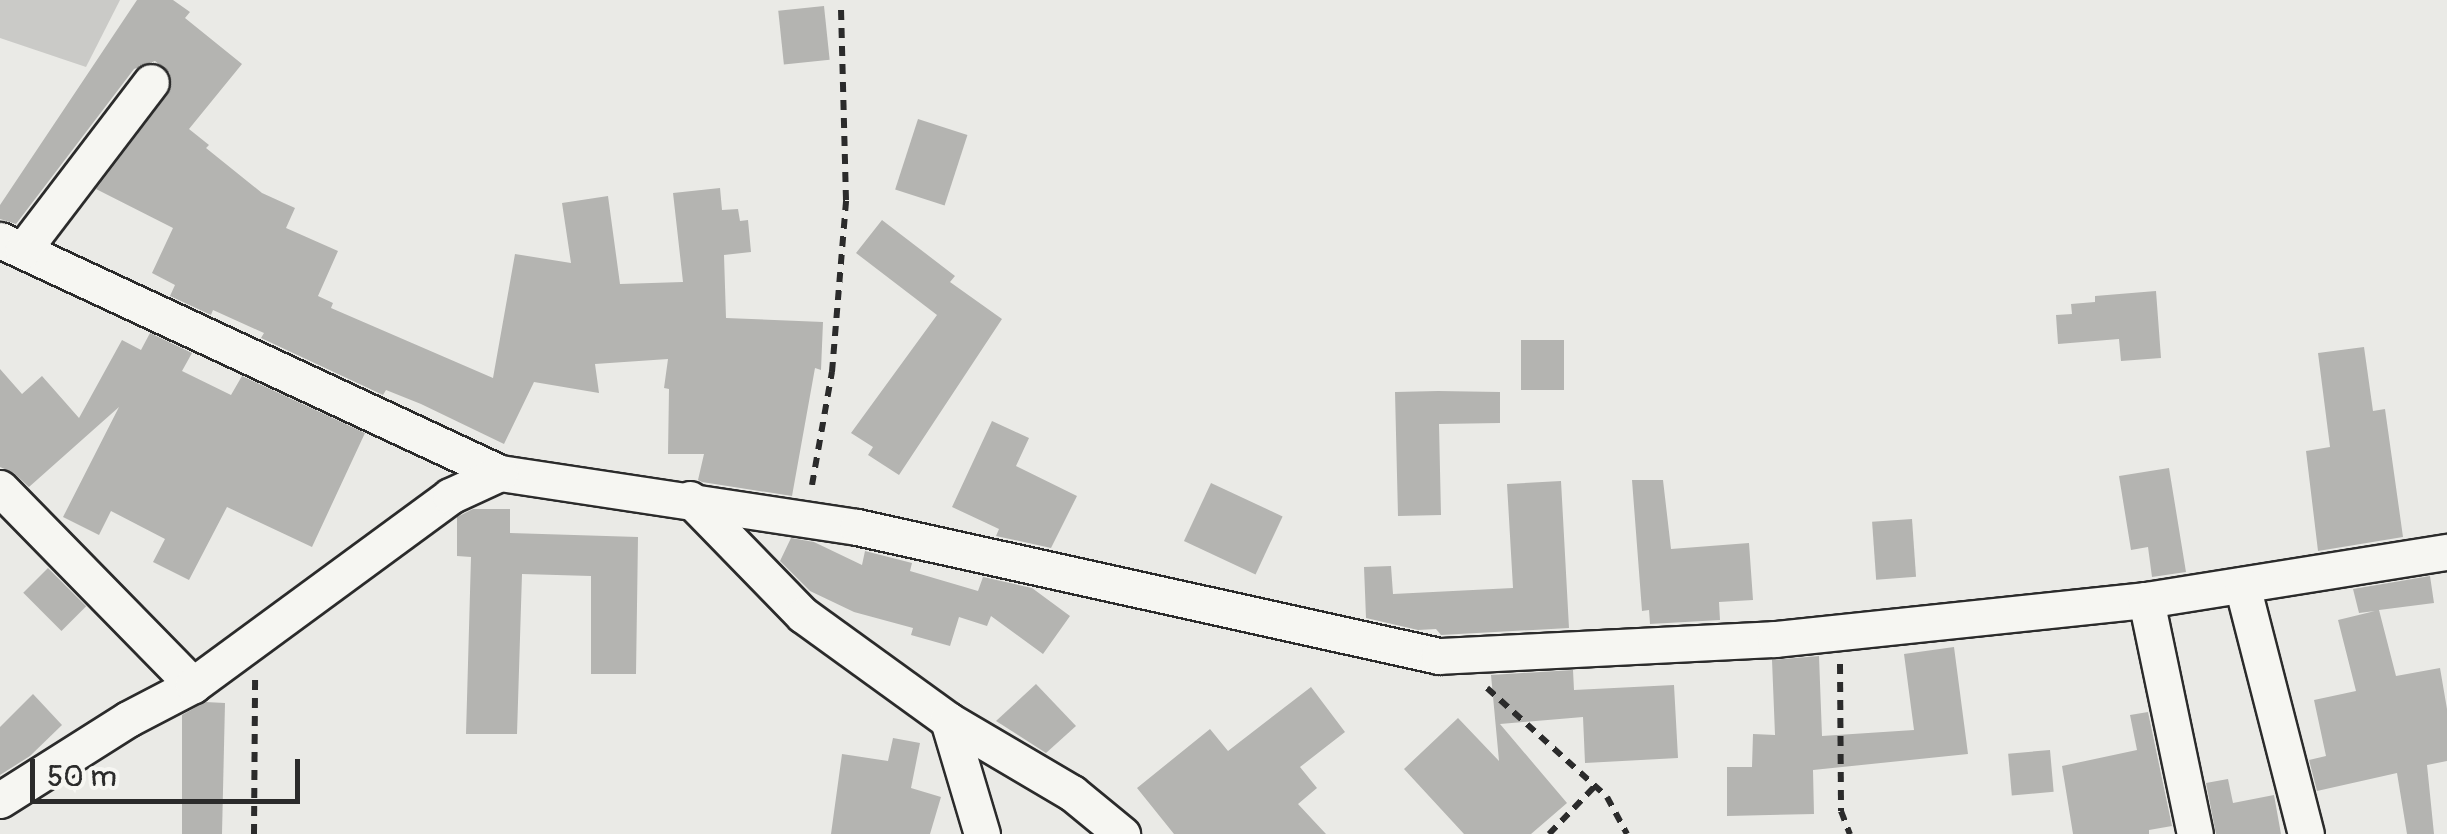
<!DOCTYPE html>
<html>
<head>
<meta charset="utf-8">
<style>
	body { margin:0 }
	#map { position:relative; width:2447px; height:834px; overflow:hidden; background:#eaeae6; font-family:Pangolin,sans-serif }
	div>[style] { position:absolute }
	.green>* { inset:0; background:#cacac7 }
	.building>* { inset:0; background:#b4b4b1; transform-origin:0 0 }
	.path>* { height:6px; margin-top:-3px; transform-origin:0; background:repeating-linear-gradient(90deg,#2b2b2b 0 10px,transparent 0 18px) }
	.roads { filter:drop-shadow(2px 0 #2b2b2b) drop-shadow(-2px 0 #2b2b2b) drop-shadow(0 2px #2b2b2b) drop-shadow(0 -2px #2b2b2b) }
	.street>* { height:35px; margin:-17.5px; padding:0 17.5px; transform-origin:17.5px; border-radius:17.5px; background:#f6f6f2 }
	span { translate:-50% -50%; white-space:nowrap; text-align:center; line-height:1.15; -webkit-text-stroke:8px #f6f6f2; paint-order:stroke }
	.scale { position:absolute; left:30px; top:759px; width:270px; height:45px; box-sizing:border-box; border:5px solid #2b2b2b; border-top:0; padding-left:12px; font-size:30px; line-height:35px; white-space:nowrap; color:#2b2b2b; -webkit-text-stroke:8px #f6f6f2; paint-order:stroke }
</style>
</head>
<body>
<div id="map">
	<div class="green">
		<i style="clip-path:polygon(0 0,120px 0,86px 67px,0 38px)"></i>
	</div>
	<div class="building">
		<i style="clip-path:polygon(137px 0,173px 0,190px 12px,185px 18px,242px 64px,189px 129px,209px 145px,206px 148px,262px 193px,295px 208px,286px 228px,338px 251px,318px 296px,333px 303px,331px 308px,493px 378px,515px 254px,571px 263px,562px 203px,608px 196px,620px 284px,683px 282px,673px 193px,720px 188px,722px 210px,738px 209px,740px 221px,748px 220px,751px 252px,724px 255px,726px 318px,823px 322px,821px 370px,815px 368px,792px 496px,702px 482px,698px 480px,704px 454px,668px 454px,669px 389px,664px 388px,668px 359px,595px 364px,599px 393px,534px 382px,504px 444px,421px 404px,386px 390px,383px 395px,261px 338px,264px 333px,213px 310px,211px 315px,170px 296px,175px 285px,152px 273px,173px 228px,96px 189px,168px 94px,170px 73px,155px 61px,134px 69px,16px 224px,0 219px,0 205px)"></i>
		<i style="left:824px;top:6px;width:54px;height:46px;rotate:84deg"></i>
		<i style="left:918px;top:119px;width:52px;height:74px;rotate:18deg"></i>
		<i style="clip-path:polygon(882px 220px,955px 276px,950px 282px,1002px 319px,899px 475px,868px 455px,873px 447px,851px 433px,937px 315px,856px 253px)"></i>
		<i style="clip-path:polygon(2156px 291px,2161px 358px,2121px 361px,2119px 339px,2058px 344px,2056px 315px,2072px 314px,2071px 304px,2095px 302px,2095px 296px)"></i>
		<i style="clip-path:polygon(150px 333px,192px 353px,182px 371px,231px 395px,242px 376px,365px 433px,312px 547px,227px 507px,189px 580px,153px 562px,165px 539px,111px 511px,99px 535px,63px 517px,119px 407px,29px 487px,14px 473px,0 467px,0 369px,22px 394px,42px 376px,79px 418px,122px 340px,141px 350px)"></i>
		<i style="left:1521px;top:340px;width:43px;height:50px"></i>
		<i style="clip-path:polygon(2364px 347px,2373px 411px,2385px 409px,2403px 537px,2318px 551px,2306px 451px,2330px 447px,2318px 353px)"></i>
		<i style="clip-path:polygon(1438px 391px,1500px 392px,1500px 423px,1439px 424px,1441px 515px,1398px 516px,1395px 392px)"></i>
		<i style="clip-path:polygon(992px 421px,1029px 438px,1016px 466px,1077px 496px,1051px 548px,996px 536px,999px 529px,952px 507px)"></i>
		<i style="clip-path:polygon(2169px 468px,2186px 572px,2152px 577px,2148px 547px,2131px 550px,2119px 476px)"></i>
		<i style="clip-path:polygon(1632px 480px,1663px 480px,1671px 549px,1749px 543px,1753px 600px,1719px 602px,1720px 620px,1650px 624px,1649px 610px,1642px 611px)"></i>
		<i style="clip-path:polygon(1561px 481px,1569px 628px,1441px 635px,1436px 629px,1418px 630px,1366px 618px,1364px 567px,1391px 566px,1393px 594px,1513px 588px,1507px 484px)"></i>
		<i style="left:1211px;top:483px;width:79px;height:64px;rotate:25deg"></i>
		<i style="clip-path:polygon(473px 509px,510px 509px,510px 533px,638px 537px,636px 674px,591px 674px,591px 576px,522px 574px,517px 734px,466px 734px,471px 557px,457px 556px,457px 517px)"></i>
		<i style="left:1912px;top:519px;width:58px;height:40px;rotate:86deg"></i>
		<i style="clip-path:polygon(791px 538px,814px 542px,862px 565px,865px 551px,912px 563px,910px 571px,978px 591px,983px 577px,1032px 588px,1070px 616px,1043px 654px,991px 616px,987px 626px,959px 617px,950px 646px,911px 635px,913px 628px,854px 612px,810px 591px,780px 561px)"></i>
		<i style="left:48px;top:568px;width:54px;height:35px;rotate:45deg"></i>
		<i style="clip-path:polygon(2430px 576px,2434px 603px,2379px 610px,2396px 676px,2440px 668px,2447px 709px,2447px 761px,2427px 765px,2434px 834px,2407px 834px,2397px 773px,2317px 791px,2309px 760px,2326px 756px,2314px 700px,2356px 691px,2338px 620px,2375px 611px,2359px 613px,2353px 589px)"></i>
		<i style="clip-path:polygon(1954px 647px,1968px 754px,1813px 770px,1814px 814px,1727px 816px,1727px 767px,1752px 767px,1753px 734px,1775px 735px,1772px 660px,1819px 656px,1822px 736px,1914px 730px,1904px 654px)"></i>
		<i style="clip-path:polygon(1573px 670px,1574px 690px,1674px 685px,1678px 758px,1585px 763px,1583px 717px,1500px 724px,1567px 803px,1531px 834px,1464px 834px,1404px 769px,1458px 718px,1499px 761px,1491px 675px)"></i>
		<i style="clip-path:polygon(1036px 684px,1076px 726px,1046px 753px,996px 721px)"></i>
		<i style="clip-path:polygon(1311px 687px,1345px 732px,1300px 767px,1317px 788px,1298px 804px,1326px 834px,1174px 834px,1137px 788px,1210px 729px,1228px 751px)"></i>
		<i style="clip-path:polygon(33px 694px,62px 725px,30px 756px,0 775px,0 727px)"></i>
		<i style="clip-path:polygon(205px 702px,225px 703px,222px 834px,182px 834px,182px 715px)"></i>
		<i style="clip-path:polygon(2148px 712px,2172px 826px,2149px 830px,2149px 834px,2073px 834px,2062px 766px,2137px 750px,2130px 715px)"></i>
		<i style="clip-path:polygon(893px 738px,920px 743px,911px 788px,941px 797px,930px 834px,831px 834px,842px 754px,888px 761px)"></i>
		<i style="left:2050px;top:750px;width:42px;height:42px;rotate:85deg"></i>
		<i style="clip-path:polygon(2228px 779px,2233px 803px,2274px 795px,2281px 834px,2216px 834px,2206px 783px)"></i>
	</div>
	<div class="path">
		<i style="left:812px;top:485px;width:115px;rotate:-80deg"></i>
		<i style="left:832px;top:372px;width:173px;rotate:-85.3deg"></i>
		<i style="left:846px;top:200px;width:196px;rotate:-91.5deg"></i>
		<i style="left:1840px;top:664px;width:147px;rotate:89.6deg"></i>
		<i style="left:1841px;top:811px;width:25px;rotate:69deg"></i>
		<i style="left:1487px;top:688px;width:162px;rotate:42.2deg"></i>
		<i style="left:1607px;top:797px;width:42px;rotate:61.6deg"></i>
		<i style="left:254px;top:834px;width:154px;rotate:-89.6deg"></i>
		<i style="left:1549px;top:834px;width:66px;rotate:-46.2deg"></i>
	</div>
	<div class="roads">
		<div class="street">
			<i style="left:0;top:240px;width:552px;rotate:24.99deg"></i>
			<i style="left:500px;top:473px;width:361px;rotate:8.6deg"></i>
			<i style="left:857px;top:527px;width:596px;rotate:12.5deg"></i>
			<i style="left:1439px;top:656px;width:336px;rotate:-2.9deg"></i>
			<i style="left:1775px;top:639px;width:373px;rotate:-6deg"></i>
			<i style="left:2146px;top:600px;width:305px;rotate:-9.1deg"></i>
			<i style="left:23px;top:250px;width:211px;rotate:-52.7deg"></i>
			<i style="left:0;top:488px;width:276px;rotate:45.6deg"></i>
			<i style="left:690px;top:499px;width:162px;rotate:45.8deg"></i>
			<i style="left:803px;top:615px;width:179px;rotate:35.9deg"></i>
			<i style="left:948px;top:720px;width:144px;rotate:30.5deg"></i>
			<i style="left:1072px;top:793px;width:65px;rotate:39.4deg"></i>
			<i style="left:2242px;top:585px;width:257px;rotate:75.6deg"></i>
			<i style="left:2146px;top:600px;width:239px;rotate:78.2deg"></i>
			<i style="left:948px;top:720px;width:119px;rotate:73.4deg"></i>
			<i style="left:0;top:800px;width:151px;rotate:-32.3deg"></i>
			<i style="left:128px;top:719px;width:73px;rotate:-27.6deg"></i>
			<i style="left:193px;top:685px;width:319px;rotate:-36.3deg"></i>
			<i style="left:450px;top:496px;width:55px;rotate:-24.7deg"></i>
		</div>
	</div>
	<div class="scale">50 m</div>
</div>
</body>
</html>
